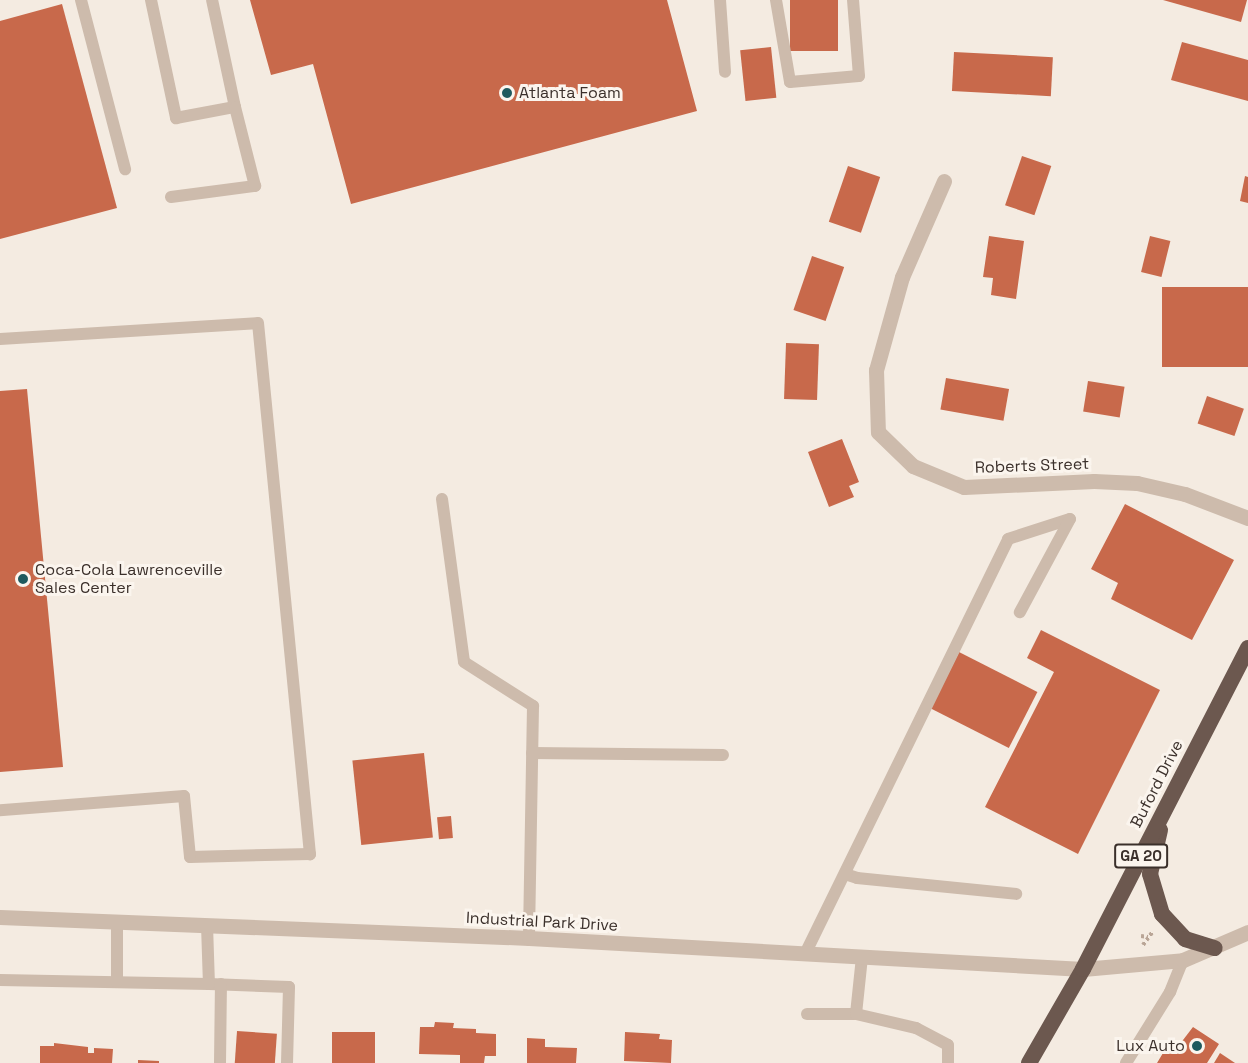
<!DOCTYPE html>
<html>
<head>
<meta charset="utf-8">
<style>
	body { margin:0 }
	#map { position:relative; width:1248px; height:1063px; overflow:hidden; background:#f4ebe1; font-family:"Space Grotesk",sans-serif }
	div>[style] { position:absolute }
	.building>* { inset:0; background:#c8694b; transform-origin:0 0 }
	.path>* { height:4px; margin-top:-2px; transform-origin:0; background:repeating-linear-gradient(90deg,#b9a596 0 3px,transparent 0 6px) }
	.service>* { height:12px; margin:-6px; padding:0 6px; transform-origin:6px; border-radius:6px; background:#cdbbac }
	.minor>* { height:15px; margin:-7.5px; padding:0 7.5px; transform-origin:7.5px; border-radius:7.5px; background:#cdbbac }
	.tertiary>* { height:15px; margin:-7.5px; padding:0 7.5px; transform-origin:7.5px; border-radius:7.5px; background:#cdbbac }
	.trunk>* { height:16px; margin:-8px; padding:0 8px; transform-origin:8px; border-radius:8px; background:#6c584f }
	.dots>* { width:16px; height:16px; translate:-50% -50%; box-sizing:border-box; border:3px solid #fbf5ee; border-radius:50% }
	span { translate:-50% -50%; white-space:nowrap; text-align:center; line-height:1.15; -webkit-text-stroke:6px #fbf5ee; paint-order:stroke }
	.shield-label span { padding:2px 4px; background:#fbf5ee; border:2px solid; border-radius:4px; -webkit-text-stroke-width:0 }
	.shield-label { font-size:15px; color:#3b302b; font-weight:700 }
	.poi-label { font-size:16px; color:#3b302b }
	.left { translate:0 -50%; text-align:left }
	.right { translate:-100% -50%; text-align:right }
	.street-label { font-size:16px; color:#3b302b }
</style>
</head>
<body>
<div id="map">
	<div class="building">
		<i style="clip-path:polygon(250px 0,667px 0,697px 111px,351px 204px,313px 64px,271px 75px)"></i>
		<i style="left:790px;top:0;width:48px;height:51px"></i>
		<i style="clip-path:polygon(1163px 0,1247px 0,1241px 22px)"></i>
		<i style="clip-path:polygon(62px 4px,117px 208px,0 239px,0 21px)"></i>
		<i style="clip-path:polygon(1182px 42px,1248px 60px,1248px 101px,1171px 80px)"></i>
		<i style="left:771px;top:47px;width:51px;height:31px;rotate:84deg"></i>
		<i style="left:954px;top:52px;width:99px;height:39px;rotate:3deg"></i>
		<i style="left:1022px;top:156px;width:31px;height:52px;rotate:19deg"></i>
		<i style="left:848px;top:166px;width:34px;height:59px;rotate:19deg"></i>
		<i style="clip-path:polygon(1245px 176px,1248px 177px,1248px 203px,1240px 201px)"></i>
		<i style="clip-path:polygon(989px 236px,1024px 241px,1016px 299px,991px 295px,993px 278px,983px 277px)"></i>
		<i style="left:1150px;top:236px;width:21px;height:37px;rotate:14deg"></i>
		<i style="left:812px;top:256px;width:34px;height:57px;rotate:19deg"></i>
		<i style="left:1248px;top:287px;width:80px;height:86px;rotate:90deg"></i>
		<i style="left:786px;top:343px;width:33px;height:56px;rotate:2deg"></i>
		<i style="left:946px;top:378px;width:64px;height:32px;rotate:10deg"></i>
		<i style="left:1088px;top:381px;width:37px;height:31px;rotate:9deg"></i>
		<i style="clip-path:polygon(27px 389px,63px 767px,0 772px,0 391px)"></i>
		<i style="left:1207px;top:396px;width:39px;height:29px;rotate:19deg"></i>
		<i style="clip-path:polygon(842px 439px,859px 482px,849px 486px,854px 497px,829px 507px,808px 452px)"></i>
		<i style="clip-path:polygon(1125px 504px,1234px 560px,1192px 640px,1111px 599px,1118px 583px,1091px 569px)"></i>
		<i style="clip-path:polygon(1041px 630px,1160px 690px,1078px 854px,985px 807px,1054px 672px,1027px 658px)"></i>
		<i style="left:959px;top:652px;width:88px;height:63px;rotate:27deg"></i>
		<i style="left:424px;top:753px;width:85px;height:72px;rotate:84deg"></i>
		<i style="left:451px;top:816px;width:22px;height:14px;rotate:85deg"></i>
		<i style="clip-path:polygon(435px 1022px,454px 1023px,453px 1028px,476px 1029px,476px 1033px,496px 1034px,496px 1056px,485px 1056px,484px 1063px,460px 1063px,460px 1055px,419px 1054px,420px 1027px,434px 1027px)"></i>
		<i style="clip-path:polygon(1193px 1027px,1219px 1044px,1207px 1063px,1157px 1063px,1166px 1048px,1173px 1053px)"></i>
		<i style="left:237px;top:1031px;width:40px;height:32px;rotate:4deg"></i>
		<i style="left:332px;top:1032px;width:43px;height:31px"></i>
		<i style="clip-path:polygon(625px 1032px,660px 1034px,659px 1039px,672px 1040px,671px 1063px,624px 1061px)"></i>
		<i style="clip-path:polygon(527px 1038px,545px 1039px,545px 1047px,577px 1048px,576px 1063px,527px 1063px)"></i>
		<i style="clip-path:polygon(54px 1043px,88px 1047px,88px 1053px,94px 1053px,94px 1048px,113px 1049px,112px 1063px,40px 1063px,40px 1046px,54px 1046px)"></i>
		<i style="clip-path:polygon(1220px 1053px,1235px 1063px,1214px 1063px)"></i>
		<i style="clip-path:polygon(138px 1060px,159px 1061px,159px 1063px,138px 1063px)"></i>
	</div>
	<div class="path">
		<i style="left:1141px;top:936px;width:7px;rotate:8deg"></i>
		<i style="left:1143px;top:945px;width:17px;rotate:-54deg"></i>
	</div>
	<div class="service">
		<i style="left:81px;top:0;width:175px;rotate:75.4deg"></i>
		<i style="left:151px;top:0;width:121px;rotate:78deg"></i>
		<i style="left:176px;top:118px;width:60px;rotate:-10.6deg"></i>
		<i style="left:235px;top:107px;width:109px;rotate:-102.1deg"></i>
		<i style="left:720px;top:0;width:72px;rotate:86deg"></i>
		<i style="left:776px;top:0;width:83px;rotate:80.3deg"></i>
		<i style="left:790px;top:82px;width:69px;rotate:-5deg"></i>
		<i style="left:859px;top:76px;width:76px;rotate:-94.5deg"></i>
		<i style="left:171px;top:197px;width:85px;rotate:-7.5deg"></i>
		<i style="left:255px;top:186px;width:81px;rotate:-104.2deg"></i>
		<i style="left:0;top:339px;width:258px;rotate:-3.5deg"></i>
		<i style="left:258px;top:323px;width:534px;rotate:84.41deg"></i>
		<i style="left:310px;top:854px;width:120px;rotate:178.6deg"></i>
		<i style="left:190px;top:857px;width:61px;rotate:-95.6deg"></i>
		<i style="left:184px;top:796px;width:185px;rotate:175.6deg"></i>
		<i style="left:442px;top:499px;width:164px;rotate:82.3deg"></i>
		<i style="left:464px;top:662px;width:82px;rotate:32.5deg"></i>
		<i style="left:533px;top:706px;width:232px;rotate:91deg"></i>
		<i style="left:532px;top:753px;width:191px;rotate:0.6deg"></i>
		<i style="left:845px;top:874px;width:13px;rotate:18deg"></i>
		<i style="left:857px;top:878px;width:160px;rotate:5.7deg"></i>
		<i style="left:207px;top:925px;width:59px;rotate:88.1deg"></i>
		<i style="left:209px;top:984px;width:80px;rotate:2.1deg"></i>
		<i style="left:289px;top:987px;width:76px;rotate:91.5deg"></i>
		<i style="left:805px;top:954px;width:462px;rotate:-63.9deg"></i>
		<i style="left:1008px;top:539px;width:65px;rotate:-17.9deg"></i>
		<i style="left:1070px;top:519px;width:106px;rotate:118.3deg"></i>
		<i style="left:0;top:980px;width:209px;rotate:1.1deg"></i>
		<i style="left:117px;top:982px;width:60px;rotate:-90deg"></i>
		<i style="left:807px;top:1014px;width:49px"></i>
		<i style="left:856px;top:1014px;width:62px;rotate:13.1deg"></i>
		<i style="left:916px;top:1028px;width:36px;rotate:28deg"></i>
		<i style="left:948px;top:1045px;width:18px;rotate:90deg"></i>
		<i style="left:856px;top:1014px;width:57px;rotate:-84deg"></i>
		<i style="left:220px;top:1063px;width:79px;rotate:-89.3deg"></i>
		<i style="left:1126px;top:1063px;width:84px;rotate:-58.2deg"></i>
		<i style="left:1170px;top:992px;width:35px;rotate:-68deg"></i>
	</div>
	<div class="minor">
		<i style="left:944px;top:181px;width:105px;rotate:113.6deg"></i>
		<i style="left:902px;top:277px;width:97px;rotate:105.6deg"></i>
		<i style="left:876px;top:370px;width:62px;rotate:88.2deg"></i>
		<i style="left:878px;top:432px;width:49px;rotate:44.2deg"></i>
		<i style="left:913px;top:466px;width:55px;rotate:22.4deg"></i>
		<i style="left:964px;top:487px;width:130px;rotate:-2.6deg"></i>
		<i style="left:1094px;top:481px;width:43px;rotate:2.7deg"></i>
		<i style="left:1137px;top:483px;width:49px;rotate:12.9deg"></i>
		<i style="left:1185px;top:494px;width:67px;rotate:20.9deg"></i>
		<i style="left:0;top:917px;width:529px;rotate:2.27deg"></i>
		<i style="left:529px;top:938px;width:555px;rotate:3.2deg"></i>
	</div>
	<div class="tertiary">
		<i style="left:1083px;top:969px;width:100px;rotate:-5.1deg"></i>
		<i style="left:1183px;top:960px;width:71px;rotate:-23.3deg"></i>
	</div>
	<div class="trunk">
		<i style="left:1160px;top:830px;width:45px;rotate:102.8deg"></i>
		<i style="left:1150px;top:874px;width:42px;rotate:73.3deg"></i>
		<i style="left:1162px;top:914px;width:34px;rotate:47deg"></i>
		<i style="left:1185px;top:939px;width:31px;rotate:17deg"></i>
		<i style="left:1029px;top:1063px;width:108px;rotate:-60.1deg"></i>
		<i style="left:1083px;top:969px;width:361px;rotate:-62.8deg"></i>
	</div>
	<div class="dots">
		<i style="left:507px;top:93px;background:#1f5a5e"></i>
		<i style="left:23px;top:579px;background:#1f5a5e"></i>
		<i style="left:1197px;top:1046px;background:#1f5a5e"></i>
	</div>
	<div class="shield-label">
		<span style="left:1141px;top:856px">GA 20</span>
	</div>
	<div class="poi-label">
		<span class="left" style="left:519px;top:93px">Atlanta Foam</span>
		<span class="left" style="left:35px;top:579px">Coca-Cola Lawrenceville<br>Sales Center</span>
		<span class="right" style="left:1185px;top:1046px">Lux Auto</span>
	</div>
	<div class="street-label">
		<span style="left:1032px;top:466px;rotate:-2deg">Roberts Street</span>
		<span style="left:1157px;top:784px;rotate:-63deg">Buford Drive</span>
		<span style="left:542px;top:922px;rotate:3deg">Industrial Park Drive</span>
	</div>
</div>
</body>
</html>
